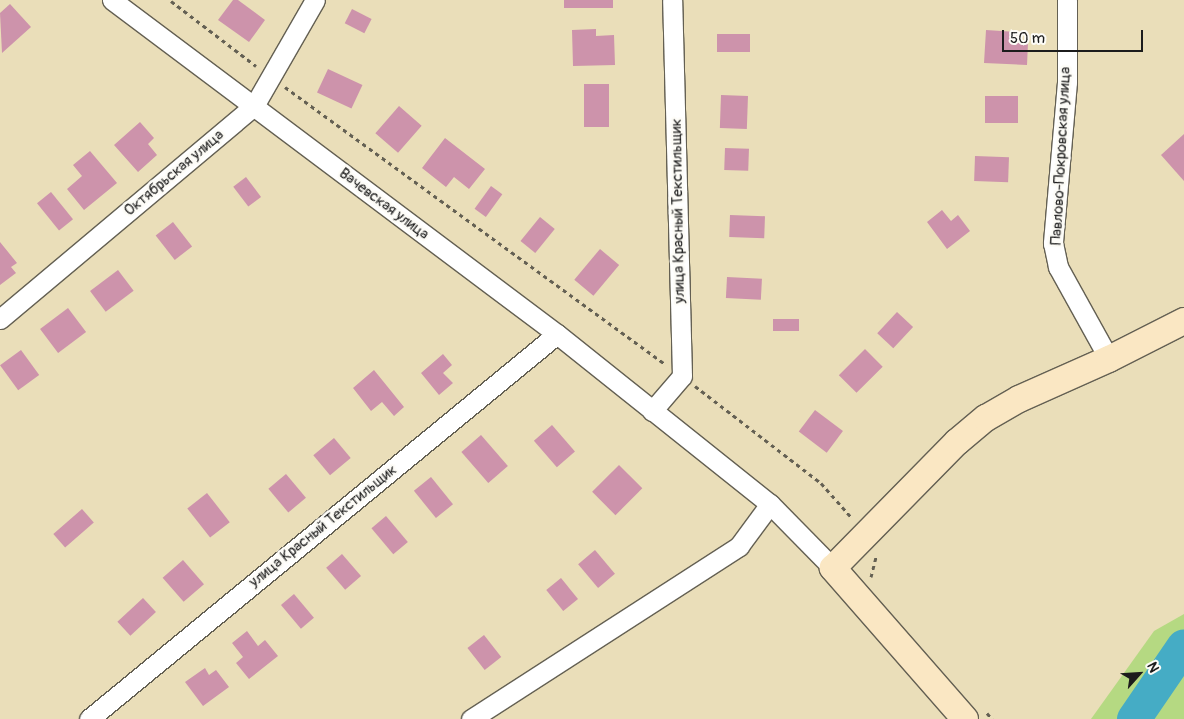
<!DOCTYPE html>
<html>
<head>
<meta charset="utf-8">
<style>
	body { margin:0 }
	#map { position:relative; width:1184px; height:719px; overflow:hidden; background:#eadeb9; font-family:Pangolin,sans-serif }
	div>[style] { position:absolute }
	.green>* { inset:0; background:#b5d982 }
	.river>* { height:34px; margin:-17px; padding:0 17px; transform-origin:17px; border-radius:17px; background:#45acc5 }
	.building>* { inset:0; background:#cd93ab; transform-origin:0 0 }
	.path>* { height:3px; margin-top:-1.5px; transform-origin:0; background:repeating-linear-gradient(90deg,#646053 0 4px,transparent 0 8px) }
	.roads { filter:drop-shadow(1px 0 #646053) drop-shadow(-1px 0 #646053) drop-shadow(0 1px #646053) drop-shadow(0 -1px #646053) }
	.street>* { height:19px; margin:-9.5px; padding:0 9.5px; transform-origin:9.5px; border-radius:9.5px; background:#fff }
	.secondary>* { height:26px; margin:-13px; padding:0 13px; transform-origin:13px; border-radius:13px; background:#fae7c3 }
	span { translate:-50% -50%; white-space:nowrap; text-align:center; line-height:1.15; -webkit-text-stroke:5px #fdfcf7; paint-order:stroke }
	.street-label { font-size:15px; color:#1c1c1c }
	.north { position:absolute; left:1114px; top:649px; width:50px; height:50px; -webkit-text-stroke:4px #fdfcf7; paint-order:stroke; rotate:64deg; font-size:14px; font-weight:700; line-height:20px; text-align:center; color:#1c1c1c }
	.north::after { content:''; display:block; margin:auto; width:18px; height:22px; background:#1c1c1c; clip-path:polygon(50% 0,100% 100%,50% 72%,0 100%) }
	.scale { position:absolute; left:1002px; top:30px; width:141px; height:22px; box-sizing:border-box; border:2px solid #1c1c1c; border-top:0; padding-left:6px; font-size:15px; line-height:18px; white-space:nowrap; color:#1c1c1c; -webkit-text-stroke:4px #fdfcf7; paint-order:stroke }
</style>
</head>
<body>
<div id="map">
	<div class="green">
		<i style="clip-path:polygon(1184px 614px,1184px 719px,1091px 719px,1154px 631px)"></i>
	</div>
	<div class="river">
		<i style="left:1134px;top:719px;width:88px;rotate:-55.6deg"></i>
	</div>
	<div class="building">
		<i style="clip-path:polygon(233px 0,238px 0,265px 20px,249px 42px,218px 20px)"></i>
		<i style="left:564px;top:0;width:49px;height:8px"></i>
		<i style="clip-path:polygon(10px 4px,31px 27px,2px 53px,0 13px)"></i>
		<i style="left:352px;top:9px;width:22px;height:16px;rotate:27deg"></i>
		<i style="clip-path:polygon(596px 29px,596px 36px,614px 35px,615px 65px,573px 66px,572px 30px)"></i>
		<i style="clip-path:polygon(986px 30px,1017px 32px,1016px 43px,1028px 43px,1027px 65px,984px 63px)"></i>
		<i style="left:717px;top:34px;width:33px;height:18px"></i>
		<i style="left:328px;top:69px;width:38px;height:26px;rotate:25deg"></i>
		<i style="left:584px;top:84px;width:25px;height:43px"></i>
		<i style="left:721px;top:95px;width:27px;height:33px;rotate:2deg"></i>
		<i style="left:985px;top:96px;width:33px;height:27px"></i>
		<i style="left:399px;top:106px;width:30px;height:36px;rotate:41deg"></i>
		<i style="clip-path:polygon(140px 122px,154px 138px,148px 144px,157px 155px,138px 172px,114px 145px)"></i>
		<i style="clip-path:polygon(1184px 134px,1184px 181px,1161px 155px)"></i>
		<i style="clip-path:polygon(445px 138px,485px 169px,469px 189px,454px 177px,446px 187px,422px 168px)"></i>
		<i style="left:725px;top:148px;width:24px;height:22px;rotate:2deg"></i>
		<i style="clip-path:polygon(90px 151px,117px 183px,84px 210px,67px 189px,82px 176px,73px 165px)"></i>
		<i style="left:975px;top:156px;width:34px;height:25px;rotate:2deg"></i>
		<i style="left:246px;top:177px;width:25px;height:16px;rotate:53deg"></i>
		<i style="left:491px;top:186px;width:14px;height:28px;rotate:36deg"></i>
		<i style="left:51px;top:192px;width:35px;height:18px;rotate:51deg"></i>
		<i style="clip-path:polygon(942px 210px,951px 221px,958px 215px,970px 231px,947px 249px,927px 222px)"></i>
		<i style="left:730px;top:215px;width:35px;height:22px;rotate:2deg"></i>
		<i style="left:540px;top:217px;width:19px;height:31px;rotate:39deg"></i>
		<i style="left:173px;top:222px;width:31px;height:22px;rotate:52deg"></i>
		<i style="clip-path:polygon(0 242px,17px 263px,11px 267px,16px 273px,0 285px)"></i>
		<i style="left:600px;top:249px;width:25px;height:40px;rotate:40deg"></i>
		<i style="left:118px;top:270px;width:26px;height:35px;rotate:53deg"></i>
		<i style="left:727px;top:277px;width:35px;height:21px;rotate:3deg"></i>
		<i style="left:68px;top:308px;width:30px;height:35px;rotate:53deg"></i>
		<i style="left:897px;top:312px;width:22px;height:29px;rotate:43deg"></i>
		<i style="left:799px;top:319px;width:12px;height:26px;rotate:90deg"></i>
		<i style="left:865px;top:349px;width:25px;height:37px;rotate:45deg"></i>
		<i style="left:21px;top:350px;width:31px;height:26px;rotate:54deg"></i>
		<i style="clip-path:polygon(443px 354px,452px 365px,443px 373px,453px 383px,439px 395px,421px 373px)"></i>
		<i style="clip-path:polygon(374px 370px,404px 407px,394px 416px,382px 402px,371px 411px,353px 388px)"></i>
		<i style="left:815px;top:410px;width:35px;height:27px;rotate:37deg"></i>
		<i style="left:552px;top:425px;width:35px;height:24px;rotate:49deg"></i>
		<i style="left:481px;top:435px;width:41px;height:26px;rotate:49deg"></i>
		<i style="left:334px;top:438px;width:26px;height:27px;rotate:50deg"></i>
		<i style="left:619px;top:465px;width:33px;height:38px;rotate:45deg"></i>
		<i style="left:286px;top:474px;width:31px;height:23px;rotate:50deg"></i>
		<i style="left:431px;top:477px;width:35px;height:22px;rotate:51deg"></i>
		<i style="left:207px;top:493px;width:37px;height:25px;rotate:52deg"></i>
		<i style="left:82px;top:509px;width:18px;height:38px;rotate:49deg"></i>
		<i style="left:386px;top:516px;width:34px;height:19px;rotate:50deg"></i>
		<i style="left:595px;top:550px;width:31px;height:22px;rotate:50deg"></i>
		<i style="left:342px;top:554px;width:29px;height:21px;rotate:49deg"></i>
		<i style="left:183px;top:560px;width:32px;height:27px;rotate:49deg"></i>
		<i style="left:561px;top:578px;width:27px;height:19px;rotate:51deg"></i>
		<i style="left:294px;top:594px;width:31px;height:17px;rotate:50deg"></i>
		<i style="left:143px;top:598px;width:19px;height:35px;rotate:47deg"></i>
		<i style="clip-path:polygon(247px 631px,258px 646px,265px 640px,278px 656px,249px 679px,236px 663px,243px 657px,232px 643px)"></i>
		<i style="left:484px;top:635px;width:28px;height:21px;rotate:52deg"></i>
		<i style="clip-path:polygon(205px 668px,209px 675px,216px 670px,229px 687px,203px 706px,185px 682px)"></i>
	</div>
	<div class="path">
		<i style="left:171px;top:1px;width:107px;rotate:37.4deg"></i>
		<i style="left:285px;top:87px;width:469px;rotate:36.1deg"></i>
		<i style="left:695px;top:386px;width:159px;rotate:37.6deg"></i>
		<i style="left:821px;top:483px;width:47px;rotate:48.5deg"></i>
		<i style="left:871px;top:577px;width:21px;rotate:-76deg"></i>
		<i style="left:987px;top:713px;width:8px;rotate:50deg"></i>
	</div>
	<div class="roads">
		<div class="street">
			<i style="left:112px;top:0;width:556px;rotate:36.89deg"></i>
			<i style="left:557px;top:334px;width:273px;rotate:38.6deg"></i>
			<i style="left:770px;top:504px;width:90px;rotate:45.5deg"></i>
			<i style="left:1067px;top:0;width:82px;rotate:90deg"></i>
			<i style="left:1067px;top:82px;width:162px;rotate:95deg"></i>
			<i style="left:1053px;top:243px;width:25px;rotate:78deg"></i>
			<i style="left:1058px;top:267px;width:105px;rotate:61deg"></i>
			<i style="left:0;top:319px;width:331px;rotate:-40deg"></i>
			<i style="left:254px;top:106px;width:122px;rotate:-60.1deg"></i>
			<i style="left:652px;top:411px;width:46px;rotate:-49.4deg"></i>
			<i style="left:682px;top:376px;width:376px;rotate:-91.5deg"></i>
			<i style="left:89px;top:719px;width:606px;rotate:-39.44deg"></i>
			<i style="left:471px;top:719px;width:319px;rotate:-32.8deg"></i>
			<i style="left:739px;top:546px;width:52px;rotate:-53.6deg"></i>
		</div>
		<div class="secondary">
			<i style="left:965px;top:719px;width:201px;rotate:-131.2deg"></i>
			<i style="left:833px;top:568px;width:177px;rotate:-45.5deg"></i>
			<i style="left:957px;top:442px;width:38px;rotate:-40deg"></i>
			<i style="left:986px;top:418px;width:38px;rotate:-30deg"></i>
			<i style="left:1019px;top:399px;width:98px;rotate:-24deg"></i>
			<i style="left:1109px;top:359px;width:84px;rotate:-26.9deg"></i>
		</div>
	</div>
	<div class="street-label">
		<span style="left:1061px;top:156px;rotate:-87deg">Павлово-Покровская улица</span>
		<span style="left:174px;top:173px;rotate:-40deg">Октябрьская улица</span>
		<span style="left:384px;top:204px;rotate:37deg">Вачевская улица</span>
		<span style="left:678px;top:211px;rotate:-91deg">улица Красный Текстильщик</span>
		<span style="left:323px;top:526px;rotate:-39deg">улица Красный Текстильщик</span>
	</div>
	<div class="north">N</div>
	<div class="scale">50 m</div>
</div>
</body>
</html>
